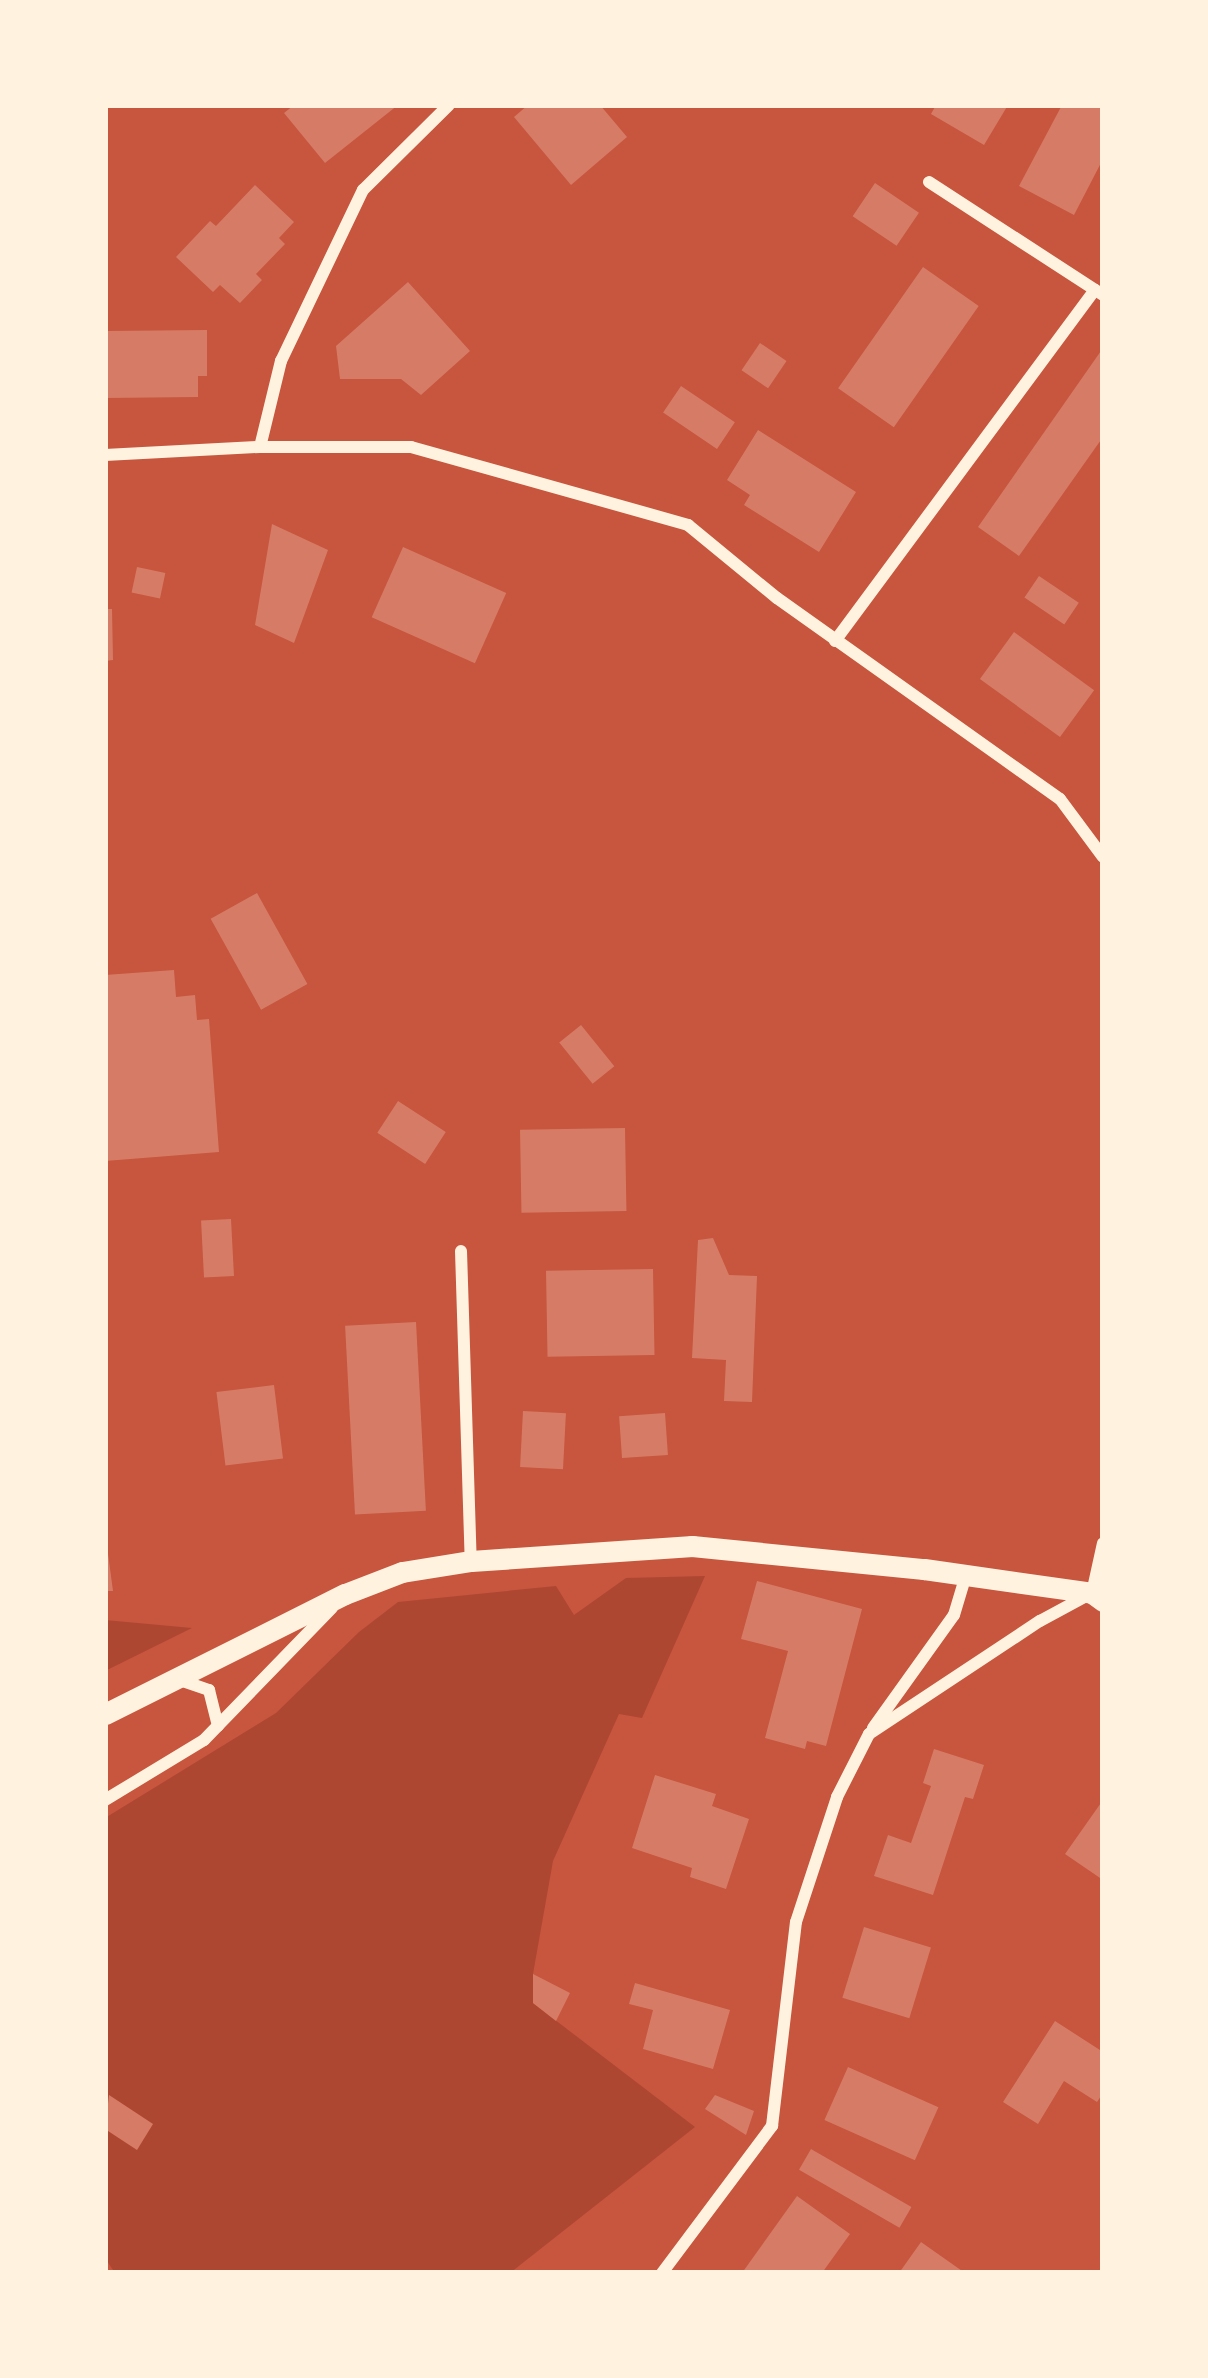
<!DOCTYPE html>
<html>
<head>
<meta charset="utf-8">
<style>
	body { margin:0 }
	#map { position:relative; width:1208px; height:2378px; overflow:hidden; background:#c8553d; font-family:Inter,sans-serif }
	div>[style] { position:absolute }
	.green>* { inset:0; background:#ae4732 }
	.building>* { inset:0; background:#d67c66; transform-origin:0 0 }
	.minor>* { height:12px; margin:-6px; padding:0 6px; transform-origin:6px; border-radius:6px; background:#fff3e0 }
	.tertiary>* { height:21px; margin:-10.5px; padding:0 10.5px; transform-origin:10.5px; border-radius:10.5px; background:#fff3e0 }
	span { translate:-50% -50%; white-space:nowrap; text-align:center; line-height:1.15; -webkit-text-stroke:9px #fff3e0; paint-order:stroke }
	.frame { position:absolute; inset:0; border:108px solid #fff3e0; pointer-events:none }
</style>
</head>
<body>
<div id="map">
	<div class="green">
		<i style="clip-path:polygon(705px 1576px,642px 1718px,619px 1714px,553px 1861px,533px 1974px,533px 2003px,695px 2127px,510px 2273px,115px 2273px,105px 2258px,105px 1818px,276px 1713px,359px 1632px,398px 1602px,556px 1586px,574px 1615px,626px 1578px)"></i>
		<i style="clip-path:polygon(105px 1620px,192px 1628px,105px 1671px)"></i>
	</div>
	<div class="building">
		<i style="clip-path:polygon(294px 105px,398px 105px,325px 163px,284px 113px)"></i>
		<i style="clip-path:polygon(528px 105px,600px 105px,627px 137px,571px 185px,514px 117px)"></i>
		<i style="clip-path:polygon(936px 105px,1008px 105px,984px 145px,931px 114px)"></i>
		<i style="clip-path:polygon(1062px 105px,1103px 105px,1103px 159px,1074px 215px,1019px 186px)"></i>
		<i style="left:875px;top:183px;width:53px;height:40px;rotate:34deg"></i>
		<i style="clip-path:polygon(255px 185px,294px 222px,279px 238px,285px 244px,256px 274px,262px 280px,240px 303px,220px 285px,213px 292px,176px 257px,210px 221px,216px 226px)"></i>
		<i style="left:923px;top:267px;width:68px;height:148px;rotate:35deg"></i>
		<i style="clip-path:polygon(408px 282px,470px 351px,421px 395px,401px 379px,340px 379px,336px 346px)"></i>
		<i style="clip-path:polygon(207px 330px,207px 376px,198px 376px,198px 397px,105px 398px,105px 331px)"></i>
		<i style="left:760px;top:343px;width:32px;height:33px;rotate:34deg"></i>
		<i style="clip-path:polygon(1103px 348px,1103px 437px,1019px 556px,978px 527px)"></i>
		<i style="left:681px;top:386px;width:65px;height:32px;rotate:34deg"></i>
		<i style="clip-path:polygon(758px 430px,856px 492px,819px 552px,744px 505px,750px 495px,727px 480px)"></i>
		<i style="clip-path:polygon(272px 524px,328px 550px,294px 643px,255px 625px)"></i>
		<i style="left:403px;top:547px;width:113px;height:77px;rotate:24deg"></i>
		<i style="left:137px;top:567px;width:29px;height:26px;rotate:12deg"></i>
		<i style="left:1039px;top:576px;width:48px;height:26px;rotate:34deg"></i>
		<i style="clip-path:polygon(105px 609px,112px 609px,113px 660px,105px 661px)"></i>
		<i style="left:1014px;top:632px;width:99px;height:58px;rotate:36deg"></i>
		<i style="left:257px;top:893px;width:104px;height:53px;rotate:61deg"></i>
		<i style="clip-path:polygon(174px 970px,176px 997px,195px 995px,197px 1020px,209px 1019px,219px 1152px,105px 1161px,105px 975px)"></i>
		<i style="left:581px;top:1025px;width:53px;height:28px;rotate:51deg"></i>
		<i style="left:398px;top:1101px;width:57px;height:38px;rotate:33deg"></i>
		<i style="left:625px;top:1128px;width:83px;height:105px;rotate:89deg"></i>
		<i style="left:231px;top:1219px;width:57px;height:30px;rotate:87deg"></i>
		<i style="clip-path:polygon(713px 1238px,729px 1275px,757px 1276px,752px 1402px,724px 1401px,726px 1360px,692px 1358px,698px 1240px)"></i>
		<i style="left:653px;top:1269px;width:86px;height:107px;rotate:89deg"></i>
		<i style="left:416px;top:1322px;width:189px;height:71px;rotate:87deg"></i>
		<i style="left:274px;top:1385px;width:74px;height:58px;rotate:83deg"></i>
		<i style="left:523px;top:1411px;width:43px;height:56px;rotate:3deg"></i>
		<i style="left:665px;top:1413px;width:42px;height:46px;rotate:86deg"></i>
		<i style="clip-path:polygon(105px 1531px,113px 1591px,105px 1591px)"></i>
		<i style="clip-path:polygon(757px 1581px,862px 1609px,826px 1746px,807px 1741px,805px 1749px,765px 1738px,788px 1651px,741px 1639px)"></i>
		<i style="clip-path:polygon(934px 1749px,984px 1765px,973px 1799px,965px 1797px,933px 1895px,874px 1876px,888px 1835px,911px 1843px,931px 1786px,923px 1783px)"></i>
		<i style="clip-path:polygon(655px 1775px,716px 1794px,712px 1806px,749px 1819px,726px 1889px,690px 1877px,692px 1868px,632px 1848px)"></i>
		<i style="clip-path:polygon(1103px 1800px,1103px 1880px,1065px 1854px)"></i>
		<i style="left:864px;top:1927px;width:70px;height:74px;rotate:17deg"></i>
		<i style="clip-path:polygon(533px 1974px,570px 1993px,556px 2021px,533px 2003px)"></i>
		<i style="clip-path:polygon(635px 1983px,730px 2010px,713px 2069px,643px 2049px,653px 2010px,629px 2004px)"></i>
		<i style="clip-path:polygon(1055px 2021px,1103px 2052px,1103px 2093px,1097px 2102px,1064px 2081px,1038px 2124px,1003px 2102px)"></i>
		<i style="left:848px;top:2067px;width:99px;height:58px;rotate:24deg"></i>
		<i style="clip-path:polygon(109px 2095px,153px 2124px,137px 2150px,105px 2129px)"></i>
		<i style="clip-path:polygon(715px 2095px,754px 2111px,746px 2135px,705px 2109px)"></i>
		<i style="left:811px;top:2149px;width:116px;height:24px;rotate:30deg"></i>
		<i style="clip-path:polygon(797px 2196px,850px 2234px,822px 2273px,742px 2273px)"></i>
		<i style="clip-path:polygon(921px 2242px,965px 2273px,899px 2273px)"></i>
	</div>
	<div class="minor">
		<i style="left:929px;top:182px;width:207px;rotate:33deg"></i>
		<i style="left:260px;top:447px;width:89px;rotate:-76.3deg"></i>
		<i style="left:281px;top:361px;width:190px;rotate:-64.4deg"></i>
		<i style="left:363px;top:190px;width:121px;rotate:-44.7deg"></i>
		<i style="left:105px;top:455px;width:155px;rotate:-3deg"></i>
		<i style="left:260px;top:447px;width:151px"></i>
		<i style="left:411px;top:447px;width:288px;rotate:15.7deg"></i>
		<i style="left:688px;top:525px;width:115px;rotate:39.4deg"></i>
		<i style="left:777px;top:598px;width:347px;rotate:35.4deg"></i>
		<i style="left:1060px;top:799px;width:72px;rotate:53.4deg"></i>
		<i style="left:835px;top:641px;width:437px;rotate:-53.5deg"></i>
		<i style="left:461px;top:1251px;width:310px;rotate:88.2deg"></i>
		<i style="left:1092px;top:1593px;width:51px;rotate:-77.6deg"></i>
		<i style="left:177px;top:1679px;width:34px;rotate:19deg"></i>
		<i style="left:209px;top:1690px;width:37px;rotate:76deg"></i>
		<i style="left:873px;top:1728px;width:139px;rotate:-54.4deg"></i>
		<i style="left:954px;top:1615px;width:42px;rotate:-73.3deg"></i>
		<i style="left:105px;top:1800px;width:116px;rotate:-31.2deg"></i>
		<i style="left:204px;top:1740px;width:184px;rotate:-45.9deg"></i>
		<i style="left:662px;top:2273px;width:184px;rotate:-53.2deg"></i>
		<i style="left:772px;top:2126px;width:205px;rotate:-83.3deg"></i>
		<i style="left:796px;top:1922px;width:132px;rotate:-71.8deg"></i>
		<i style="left:837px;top:1797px;width:71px;rotate:-63.1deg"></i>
		<i style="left:869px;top:1734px;width:205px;rotate:-33.5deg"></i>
		<i style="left:1040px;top:1621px;width:72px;rotate:-28.4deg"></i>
	</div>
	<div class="tertiary">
		<i style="left:105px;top:1714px;width:268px;rotate:-26.6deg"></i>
		<i style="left:345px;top:1594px;width:61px;rotate:-21.1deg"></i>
		<i style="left:402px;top:1572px;width:70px;rotate:-9.1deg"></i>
		<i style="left:471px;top:1561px;width:222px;rotate:-3.9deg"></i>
		<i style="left:692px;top:1546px;width:233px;rotate:5.7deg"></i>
		<i style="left:924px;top:1569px;width:170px;rotate:8.1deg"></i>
		<i style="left:1092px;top:1593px;width:14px;rotate:36deg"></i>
	</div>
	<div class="frame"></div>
</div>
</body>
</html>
